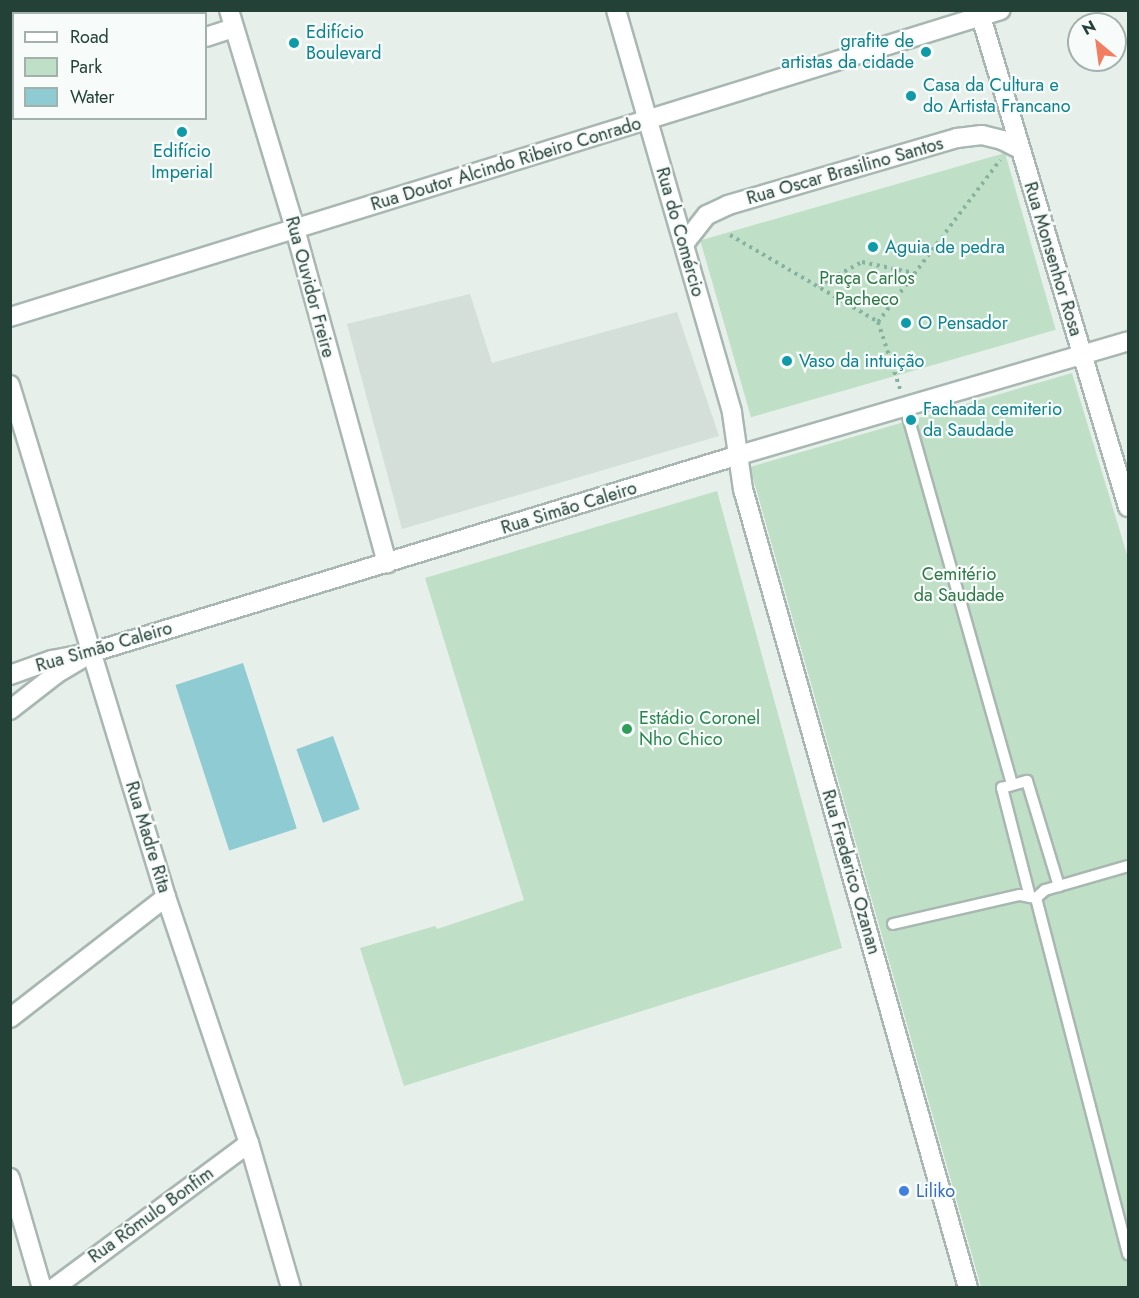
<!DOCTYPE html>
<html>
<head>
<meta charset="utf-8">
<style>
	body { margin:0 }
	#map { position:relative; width:1139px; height:1298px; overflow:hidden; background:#e6efea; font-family:Jost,sans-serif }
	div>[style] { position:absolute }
	.built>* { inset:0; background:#d4dfd9 }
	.green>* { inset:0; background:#bfdfc6; transform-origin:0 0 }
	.water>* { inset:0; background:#8fcbd3; transform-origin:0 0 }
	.path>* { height:4px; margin-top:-2px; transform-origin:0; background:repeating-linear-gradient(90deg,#86b2a2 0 3px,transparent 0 7.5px) }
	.roads { filter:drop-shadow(2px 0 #a8b7b1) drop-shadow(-2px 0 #a8b7b1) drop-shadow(0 2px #a8b7b1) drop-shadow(0 -2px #a8b7b1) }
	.lane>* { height:10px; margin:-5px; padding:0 5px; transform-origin:5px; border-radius:5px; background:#fff }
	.street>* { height:18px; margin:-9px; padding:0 9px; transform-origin:9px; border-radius:9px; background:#fff }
	.secondary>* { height:18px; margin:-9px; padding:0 9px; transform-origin:9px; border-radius:9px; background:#fff }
	.dots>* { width:16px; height:16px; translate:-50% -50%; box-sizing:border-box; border:3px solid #f7fbf9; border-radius:50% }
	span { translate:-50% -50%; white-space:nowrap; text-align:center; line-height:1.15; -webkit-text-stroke:4.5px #f7fbf9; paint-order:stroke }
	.culture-label { font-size:18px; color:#0d838f }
	.left { translate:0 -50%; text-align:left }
	.right { translate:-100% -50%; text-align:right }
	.street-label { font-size:18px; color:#244138 }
	.park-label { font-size:18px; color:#2e7847 }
	.leisure-label { font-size:18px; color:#27864d }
	.shop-label { font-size:18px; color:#366cbe }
	.frame { position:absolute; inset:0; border:12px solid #244138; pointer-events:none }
	.legend { position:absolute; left:12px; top:12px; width:195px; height:108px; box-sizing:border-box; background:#f7fbf9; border:2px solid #a3b1ac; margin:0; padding:8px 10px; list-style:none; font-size:18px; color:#244138 }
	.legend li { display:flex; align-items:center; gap:12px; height:30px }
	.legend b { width:30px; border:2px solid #a3b1ac }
	.north { position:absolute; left:1067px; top:12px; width:60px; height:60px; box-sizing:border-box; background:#f7fbf9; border:2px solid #a3b1ac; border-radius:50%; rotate:331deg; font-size:16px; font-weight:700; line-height:24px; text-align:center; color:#244138 }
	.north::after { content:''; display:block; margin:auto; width:21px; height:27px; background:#f27e61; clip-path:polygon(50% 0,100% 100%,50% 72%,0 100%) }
</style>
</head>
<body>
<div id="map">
	<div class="built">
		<i style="clip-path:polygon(470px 294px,492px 363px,677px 312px,719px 436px,402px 529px,347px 324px)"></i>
	</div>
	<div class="green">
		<i style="left:1005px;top:153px;width:184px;height:317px;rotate:74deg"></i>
		<i style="clip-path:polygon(1072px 373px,1128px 558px,1128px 1287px,981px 1287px,750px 467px)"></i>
		<i style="clip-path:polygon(717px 491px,842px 948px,404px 1086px,360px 948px,435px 926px,437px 929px,524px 900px,425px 578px)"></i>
	</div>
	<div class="water">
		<i style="left:243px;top:663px;width:174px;height:71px;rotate:72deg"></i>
		<i style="left:333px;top:736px;width:78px;height:39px;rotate:70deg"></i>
	</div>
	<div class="path">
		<i style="left:730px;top:235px;width:172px;rotate:30.4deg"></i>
		<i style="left:878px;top:322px;width:71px;rotate:71.8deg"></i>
		<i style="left:818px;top:286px;width:50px;rotate:-28.6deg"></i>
		<i style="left:862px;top:262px;width:53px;rotate:11.9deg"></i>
		<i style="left:878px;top:322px;width:203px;rotate:-53deg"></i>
	</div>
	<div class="roads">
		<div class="lane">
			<i style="left:905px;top:406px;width:393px;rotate:74.2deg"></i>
			<i style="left:1030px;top:897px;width:113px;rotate:-104.4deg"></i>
			<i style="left:1002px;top:788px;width:26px;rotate:-16deg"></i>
			<i style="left:1027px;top:781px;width:110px;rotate:73.1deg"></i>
			<i style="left:1036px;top:898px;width:368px;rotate:75.5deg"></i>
			<i style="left:893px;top:924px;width:130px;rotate:-12.9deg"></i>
			<i style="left:1020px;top:895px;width:16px;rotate:11deg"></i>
			<i style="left:1036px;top:898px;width:12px;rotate:-42deg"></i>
			<i style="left:1045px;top:890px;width:86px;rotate:-16.1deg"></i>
		</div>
		<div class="street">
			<i style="left:229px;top:10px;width:229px;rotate:73.2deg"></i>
			<i style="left:295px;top:229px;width:347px;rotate:74.6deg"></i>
			<i style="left:616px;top:10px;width:419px;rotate:73.9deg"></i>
			<i style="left:732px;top:413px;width:77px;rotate:81.8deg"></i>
			<i style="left:743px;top:489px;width:830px;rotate:74.27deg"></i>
			<i style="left:206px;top:37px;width:29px;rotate:-18deg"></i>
			<i style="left:10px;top:95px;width:4px;rotate:-14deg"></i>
			<i style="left:684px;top:244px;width:37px;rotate:-52deg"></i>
			<i style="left:707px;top:215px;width:23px;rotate:-25deg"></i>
			<i style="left:728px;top:205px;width:239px;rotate:-16.3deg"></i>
			<i style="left:957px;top:138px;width:25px;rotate:-7deg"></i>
			<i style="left:982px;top:135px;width:21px;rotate:14deg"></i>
			<i style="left:1002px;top:140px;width:20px;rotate:27deg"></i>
			<i style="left:10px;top:317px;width:1037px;rotate:-17.21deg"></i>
			<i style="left:10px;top:385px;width:535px;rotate:73.05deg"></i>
			<i style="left:166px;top:897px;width:260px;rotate:71.4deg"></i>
			<i style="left:249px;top:1143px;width:151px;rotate:73.8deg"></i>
			<i style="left:10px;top:675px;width:45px;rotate:-19.7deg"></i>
			<i style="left:52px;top:660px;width:42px;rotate:-11deg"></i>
			<i style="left:93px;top:652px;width:675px;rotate:-16.96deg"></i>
			<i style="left:739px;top:455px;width:405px;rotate:-16.3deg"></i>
			<i style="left:10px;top:710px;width:58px;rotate:-38deg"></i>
			<i style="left:56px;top:674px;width:29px;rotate:-31deg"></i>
			<i style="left:10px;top:1018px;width:197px;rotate:-37.8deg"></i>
			<i style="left:10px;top:1178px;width:115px;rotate:73.8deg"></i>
			<i style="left:54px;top:1288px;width:243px;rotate:-36.6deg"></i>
		</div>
		<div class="secondary">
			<i style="left:979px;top:10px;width:519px;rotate:73.31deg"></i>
		</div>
	</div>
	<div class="dots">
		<i style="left:294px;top:43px;background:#0f9aa8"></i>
		<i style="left:926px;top:52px;background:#0f9aa8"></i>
		<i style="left:911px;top:96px;background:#0f9aa8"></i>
		<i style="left:182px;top:132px;background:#0f9aa8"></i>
		<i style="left:873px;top:247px;background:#0f9aa8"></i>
		<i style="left:906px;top:323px;background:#0f9aa8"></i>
		<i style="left:787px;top:361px;background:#0f9aa8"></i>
		<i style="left:911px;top:420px;background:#0f9aa8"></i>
		<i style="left:627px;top:729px;background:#2e9e5b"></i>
		<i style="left:904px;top:1191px;background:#3f7fe0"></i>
	</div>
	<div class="culture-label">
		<span class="left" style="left:306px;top:43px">Edifício<br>Boulevard</span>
		<span class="right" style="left:914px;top:52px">grafite de<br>artistas da cidade</span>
		<span class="left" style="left:923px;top:96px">Casa da Cultura e<br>do Artista Francano</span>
		<span style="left:182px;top:162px">Edifício<br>Imperial</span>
		<span class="left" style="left:885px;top:247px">Aguia de pedra</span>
		<span class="left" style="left:918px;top:323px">O Pensador</span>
		<span class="left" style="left:799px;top:361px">Vaso da intuição</span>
		<span class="left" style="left:923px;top:420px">Fachada cemiterio<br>da Saudade</span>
	</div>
	<div class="street-label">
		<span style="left:506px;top:164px;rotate:-17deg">Rua Doutor Alcindo Ribeiro Conrado</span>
		<span style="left:845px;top:171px;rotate:-16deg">Rua Oscar Brasilino Santos</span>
		<span style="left:680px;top:232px;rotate:74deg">Rua do Comércio</span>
		<span style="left:1053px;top:259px;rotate:73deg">Rua Monsenhor Rosa</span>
		<span style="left:310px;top:287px;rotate:75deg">Rua Ouvidor Freire</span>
		<span style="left:569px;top:508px;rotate:-17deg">Rua Simão Caleiro</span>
		<span style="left:104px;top:647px;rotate:-16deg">Rua Simão Caleiro</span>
		<span style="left:148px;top:837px;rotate:73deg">Rua Madre Rita</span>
		<span style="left:851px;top:872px;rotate:74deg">Rua Frederico Ozanan</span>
		<span style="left:151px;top:1215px;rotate:-36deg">Rua Rômulo Bonfim</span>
	</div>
	<div class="park-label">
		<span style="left:867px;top:289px">Praça Carlos<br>Pacheco</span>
		<span style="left:959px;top:585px">Cemitério<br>da Saudade</span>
	</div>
	<div class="leisure-label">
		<span class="left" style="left:639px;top:729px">Estádio Coronel<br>Nho Chico</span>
	</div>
	<div class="shop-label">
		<span class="left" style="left:916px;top:1191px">Liliko</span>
	</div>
	<div class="frame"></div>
	<ul class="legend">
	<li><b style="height:8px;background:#fff"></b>Road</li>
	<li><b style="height:16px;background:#bfdfc6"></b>Park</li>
	<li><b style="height:16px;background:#8fcbd3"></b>Water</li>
	</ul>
	<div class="north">N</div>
</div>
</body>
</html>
